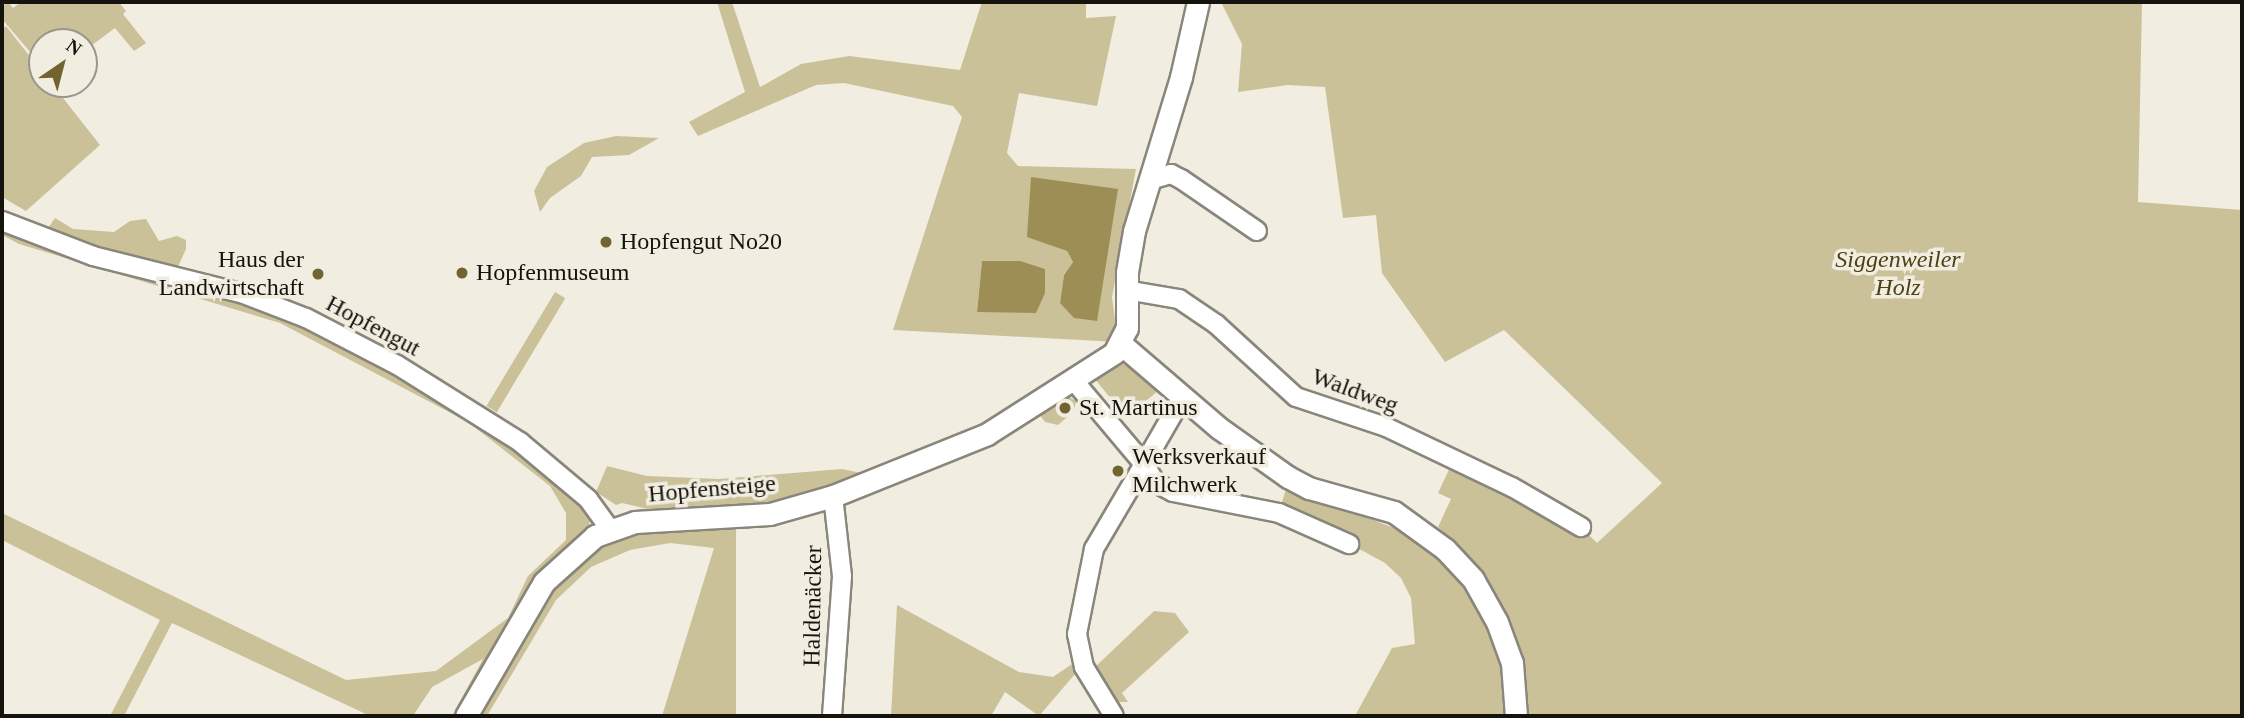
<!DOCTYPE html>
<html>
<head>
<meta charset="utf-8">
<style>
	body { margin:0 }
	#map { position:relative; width:2244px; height:718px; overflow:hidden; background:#f1ede1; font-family:Georgia,serif }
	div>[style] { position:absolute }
	.green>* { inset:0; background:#cbc199; transform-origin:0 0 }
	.water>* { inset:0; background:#9d8e55 }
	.roads { filter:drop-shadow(2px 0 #89867b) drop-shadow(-2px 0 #89867b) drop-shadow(0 2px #89867b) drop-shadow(0 -2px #89867b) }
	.minor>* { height:18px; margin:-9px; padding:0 9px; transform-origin:9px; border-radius:9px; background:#fff }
	.tertiary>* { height:21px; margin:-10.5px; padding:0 10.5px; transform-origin:10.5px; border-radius:10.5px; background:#fff }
	.dots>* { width:19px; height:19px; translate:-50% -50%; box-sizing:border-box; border:4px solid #f1ede1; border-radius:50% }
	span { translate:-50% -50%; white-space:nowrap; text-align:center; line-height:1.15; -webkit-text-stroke:7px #f1ede1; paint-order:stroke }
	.poi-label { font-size:24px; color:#14130e }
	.left { translate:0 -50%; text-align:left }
	.right { translate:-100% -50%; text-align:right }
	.park-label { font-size:24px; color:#4d4113; font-style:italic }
	.street-label { font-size:24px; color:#14130e }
	.frame { position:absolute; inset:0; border:4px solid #14130e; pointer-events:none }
	.north { position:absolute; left:28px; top:28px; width:70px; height:70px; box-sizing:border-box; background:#f1ede1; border:2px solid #99968d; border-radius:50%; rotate:35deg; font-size:19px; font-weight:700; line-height:28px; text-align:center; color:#14130e }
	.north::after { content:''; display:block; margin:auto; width:24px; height:32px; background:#726431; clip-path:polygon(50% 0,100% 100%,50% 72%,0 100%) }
</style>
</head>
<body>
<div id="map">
	<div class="green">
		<i style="clip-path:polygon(8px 2px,13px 8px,21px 2px,119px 2px,126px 11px,123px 14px,146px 43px,134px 51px,115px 28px,84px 51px,84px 42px,42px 42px,42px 66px,2px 19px,2px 7px)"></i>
		<i style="clip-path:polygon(evenodd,717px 2px,732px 2px,760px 87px,801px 64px,849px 56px,960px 70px,982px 2px,1086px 2px,1086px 18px,1116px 16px,1097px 106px,1019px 93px,1007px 153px,1018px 166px,1136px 169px,1112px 297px,1118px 342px,893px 330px,962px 117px,953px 106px,844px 83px,816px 85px,698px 136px,689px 122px,745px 92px,717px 2px,1118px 190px,1060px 304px,1064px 275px,1073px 262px,1067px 251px,1027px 236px,1118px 190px,717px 2px,1020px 261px,1036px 313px,977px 311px,982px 262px,1020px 261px)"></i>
		<i style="clip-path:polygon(1221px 2px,2142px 2px,2138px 202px,2242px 210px,2242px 716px,1525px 716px,1528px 698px,1509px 620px,1475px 562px,1438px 527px,1451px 499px,1438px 493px,1454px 459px,1581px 527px,1597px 543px,1662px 483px,1504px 330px,1445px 362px,1382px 273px,1376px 215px,1343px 218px,1325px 87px,1288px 85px,1238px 92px,1242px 44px)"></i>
		<i style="clip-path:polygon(6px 26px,42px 72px,42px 84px,52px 84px,100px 145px,26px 211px,2px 197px,2px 30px)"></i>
		<i style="clip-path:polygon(616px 136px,659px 138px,629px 155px,592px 157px,581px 176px,550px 198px,540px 212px,534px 191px,547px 167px,584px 143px)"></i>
		<i style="clip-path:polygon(55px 218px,73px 229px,114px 232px,130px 221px,146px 219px,159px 241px,177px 236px,186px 240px,186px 249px,176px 271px,44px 234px)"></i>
		<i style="clip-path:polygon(2px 224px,273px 307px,483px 421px,583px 503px,590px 519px,588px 534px,459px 716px,452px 716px,483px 659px,432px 687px,413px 716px,370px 716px,172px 623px,124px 716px,110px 716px,160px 620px,2px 540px,2px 513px,346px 680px,436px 671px,508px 618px,528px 576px,566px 540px,566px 513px,550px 486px,468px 422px,280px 323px,19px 244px,2px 235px)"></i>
		<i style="left:555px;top:292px;width:12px;height:133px;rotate:31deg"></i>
		<i style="clip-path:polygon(1115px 362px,1135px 368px,1158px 391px,1126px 417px,1094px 378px)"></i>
		<i style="clip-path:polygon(1067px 396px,1076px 401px,1074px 411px,1058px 425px,1045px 422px,1040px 415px)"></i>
		<i style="clip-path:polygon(607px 466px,647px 476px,719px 479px,842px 469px,861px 473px,779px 503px,736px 511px,648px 509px,622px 503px,616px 505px,596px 492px)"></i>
		<i style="clip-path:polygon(1287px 485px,1396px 529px,1427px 548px,1449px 570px,1484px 614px,1501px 656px,1508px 716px,1355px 716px,1392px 648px,1415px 644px,1411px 598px,1401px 578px,1385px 563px,1330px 533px,1279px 513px)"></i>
		<i style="clip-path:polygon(736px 522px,736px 716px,662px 716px,714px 548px,670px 543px,630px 550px,591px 567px,556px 600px,487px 716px,474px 716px,527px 624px,567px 567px,619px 533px)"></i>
		<i style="clip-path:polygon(897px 605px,1019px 672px,1053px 677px,1075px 662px,1081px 667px,1039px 716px,1005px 692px,991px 716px,891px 716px)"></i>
		<i style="clip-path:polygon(1154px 611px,1175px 613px,1189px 632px,1122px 693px,1128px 702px,1113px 702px,1092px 670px)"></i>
	</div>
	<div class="water">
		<i style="clip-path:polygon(1031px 177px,1118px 189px,1097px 321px,1074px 318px,1060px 303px,1064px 275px,1073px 262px,1067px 251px,1027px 237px)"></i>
		<i style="clip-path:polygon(982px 261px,1020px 261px,1045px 269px,1045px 293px,1036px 313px,977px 312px)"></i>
	</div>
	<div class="roads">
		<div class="minor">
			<i style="left:1150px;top:180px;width:22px;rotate:-16deg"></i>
			<i style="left:1171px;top:174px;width:11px;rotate:27deg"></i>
			<i style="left:1181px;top:179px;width:92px;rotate:34.4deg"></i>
			<i style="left:2px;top:221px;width:97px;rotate:21deg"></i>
			<i style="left:93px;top:256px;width:156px;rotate:14.1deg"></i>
			<i style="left:244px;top:294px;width:66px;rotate:21.2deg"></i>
			<i style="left:306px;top:318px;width:102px;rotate:27.3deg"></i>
			<i style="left:397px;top:365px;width:145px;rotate:32deg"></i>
			<i style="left:520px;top:442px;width:89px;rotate:40deg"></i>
			<i style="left:588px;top:499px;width:37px;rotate:54deg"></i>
			<i style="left:1126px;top:290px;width:54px;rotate:9.6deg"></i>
			<i style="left:1179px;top:299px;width:45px;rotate:34deg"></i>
			<i style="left:1216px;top:324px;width:108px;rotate:42.4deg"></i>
			<i style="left:1296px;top:397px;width:95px;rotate:18.4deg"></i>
			<i style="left:1386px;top:427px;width:140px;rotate:25.5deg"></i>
			<i style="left:1512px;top:487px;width:80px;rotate:30.1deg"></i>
			<i style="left:1074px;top:381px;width:109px;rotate:49.9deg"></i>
			<i style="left:1144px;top:464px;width:99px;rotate:120.5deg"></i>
			<i style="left:1094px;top:549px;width:87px;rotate:101.3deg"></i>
			<i style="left:1077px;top:634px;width:34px;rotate:78deg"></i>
			<i style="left:1084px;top:667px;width:57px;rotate:58.5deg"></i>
			<i style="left:1182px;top:398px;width:76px;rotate:119.9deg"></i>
			<i style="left:1144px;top:464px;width:22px;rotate:58deg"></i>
			<i style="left:1156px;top:483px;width:19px;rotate:28deg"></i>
			<i style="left:1173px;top:492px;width:108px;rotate:11.2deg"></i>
			<i style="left:1279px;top:513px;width:77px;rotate:23.9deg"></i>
			<i style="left:832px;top:716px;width:140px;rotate:-85.9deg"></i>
			<i style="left:842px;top:576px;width:81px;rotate:-96.4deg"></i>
		</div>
		<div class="tertiary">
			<i style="left:1121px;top:344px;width:129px;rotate:40.6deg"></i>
			<i style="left:1219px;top:428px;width:85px;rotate:35.4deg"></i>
			<i style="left:1288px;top:477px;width:24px;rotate:28deg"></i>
			<i style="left:1309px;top:488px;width:88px;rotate:15.8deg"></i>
			<i style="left:1394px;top:512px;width:63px;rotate:36deg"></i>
			<i style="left:1445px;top:549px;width:41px;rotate:47deg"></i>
			<i style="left:1473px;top:579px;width:49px;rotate:60.8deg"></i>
			<i style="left:1497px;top:622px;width:44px;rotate:69.9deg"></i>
			<i style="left:1512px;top:663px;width:53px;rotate:85.7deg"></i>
			<i style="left:466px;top:716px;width:155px;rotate:-59.8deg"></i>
			<i style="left:544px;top:582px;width:69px;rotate:-42deg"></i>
			<i style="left:595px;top:536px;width:42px;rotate:-19.3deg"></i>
			<i style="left:635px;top:522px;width:135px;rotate:-3.4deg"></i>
			<i style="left:770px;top:514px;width:66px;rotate:-15.9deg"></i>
			<i style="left:833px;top:496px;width:166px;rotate:-21.9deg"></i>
			<i style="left:987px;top:434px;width:151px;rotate:-32.5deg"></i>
			<i style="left:1114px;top:353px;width:28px;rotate:-63deg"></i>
			<i style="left:1127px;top:328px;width:56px;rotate:-90deg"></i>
			<i style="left:1127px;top:272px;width:42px;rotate:-80.3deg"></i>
			<i style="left:1134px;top:231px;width:161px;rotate:-73deg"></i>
			<i style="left:1181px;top:77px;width:77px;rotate:-77.2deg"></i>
		</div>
	</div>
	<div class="dots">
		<i style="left:606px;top:242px;background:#726431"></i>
		<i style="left:462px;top:273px;background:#726431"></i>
		<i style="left:318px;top:274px;background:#726431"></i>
		<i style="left:1065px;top:408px;background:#726431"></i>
		<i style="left:1118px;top:471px;background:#726431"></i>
	</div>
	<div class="poi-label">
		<span class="left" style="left:620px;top:242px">Hopfengut No20</span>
		<span class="right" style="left:304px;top:274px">Haus der<br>Landwirtschaft</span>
		<span class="left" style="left:476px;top:273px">Hopfenmuseum</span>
		<span class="left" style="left:1079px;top:408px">St. Martinus</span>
		<span class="left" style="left:1132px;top:471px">Werksverkauf<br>Milchwerk</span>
	</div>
	<div class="park-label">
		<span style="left:1898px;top:274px">Siggenweiler<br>Holz</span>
	</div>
	<div class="street-label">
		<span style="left:373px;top:326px;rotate:28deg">Hopfengut</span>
		<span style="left:1355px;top:391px;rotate:20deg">Waldweg</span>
		<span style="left:712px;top:489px;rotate:-5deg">Hopfensteige</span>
		<span style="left:813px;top:606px;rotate:-89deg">Haldenäcker</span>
	</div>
	<div class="frame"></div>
	<div class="north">N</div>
</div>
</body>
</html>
